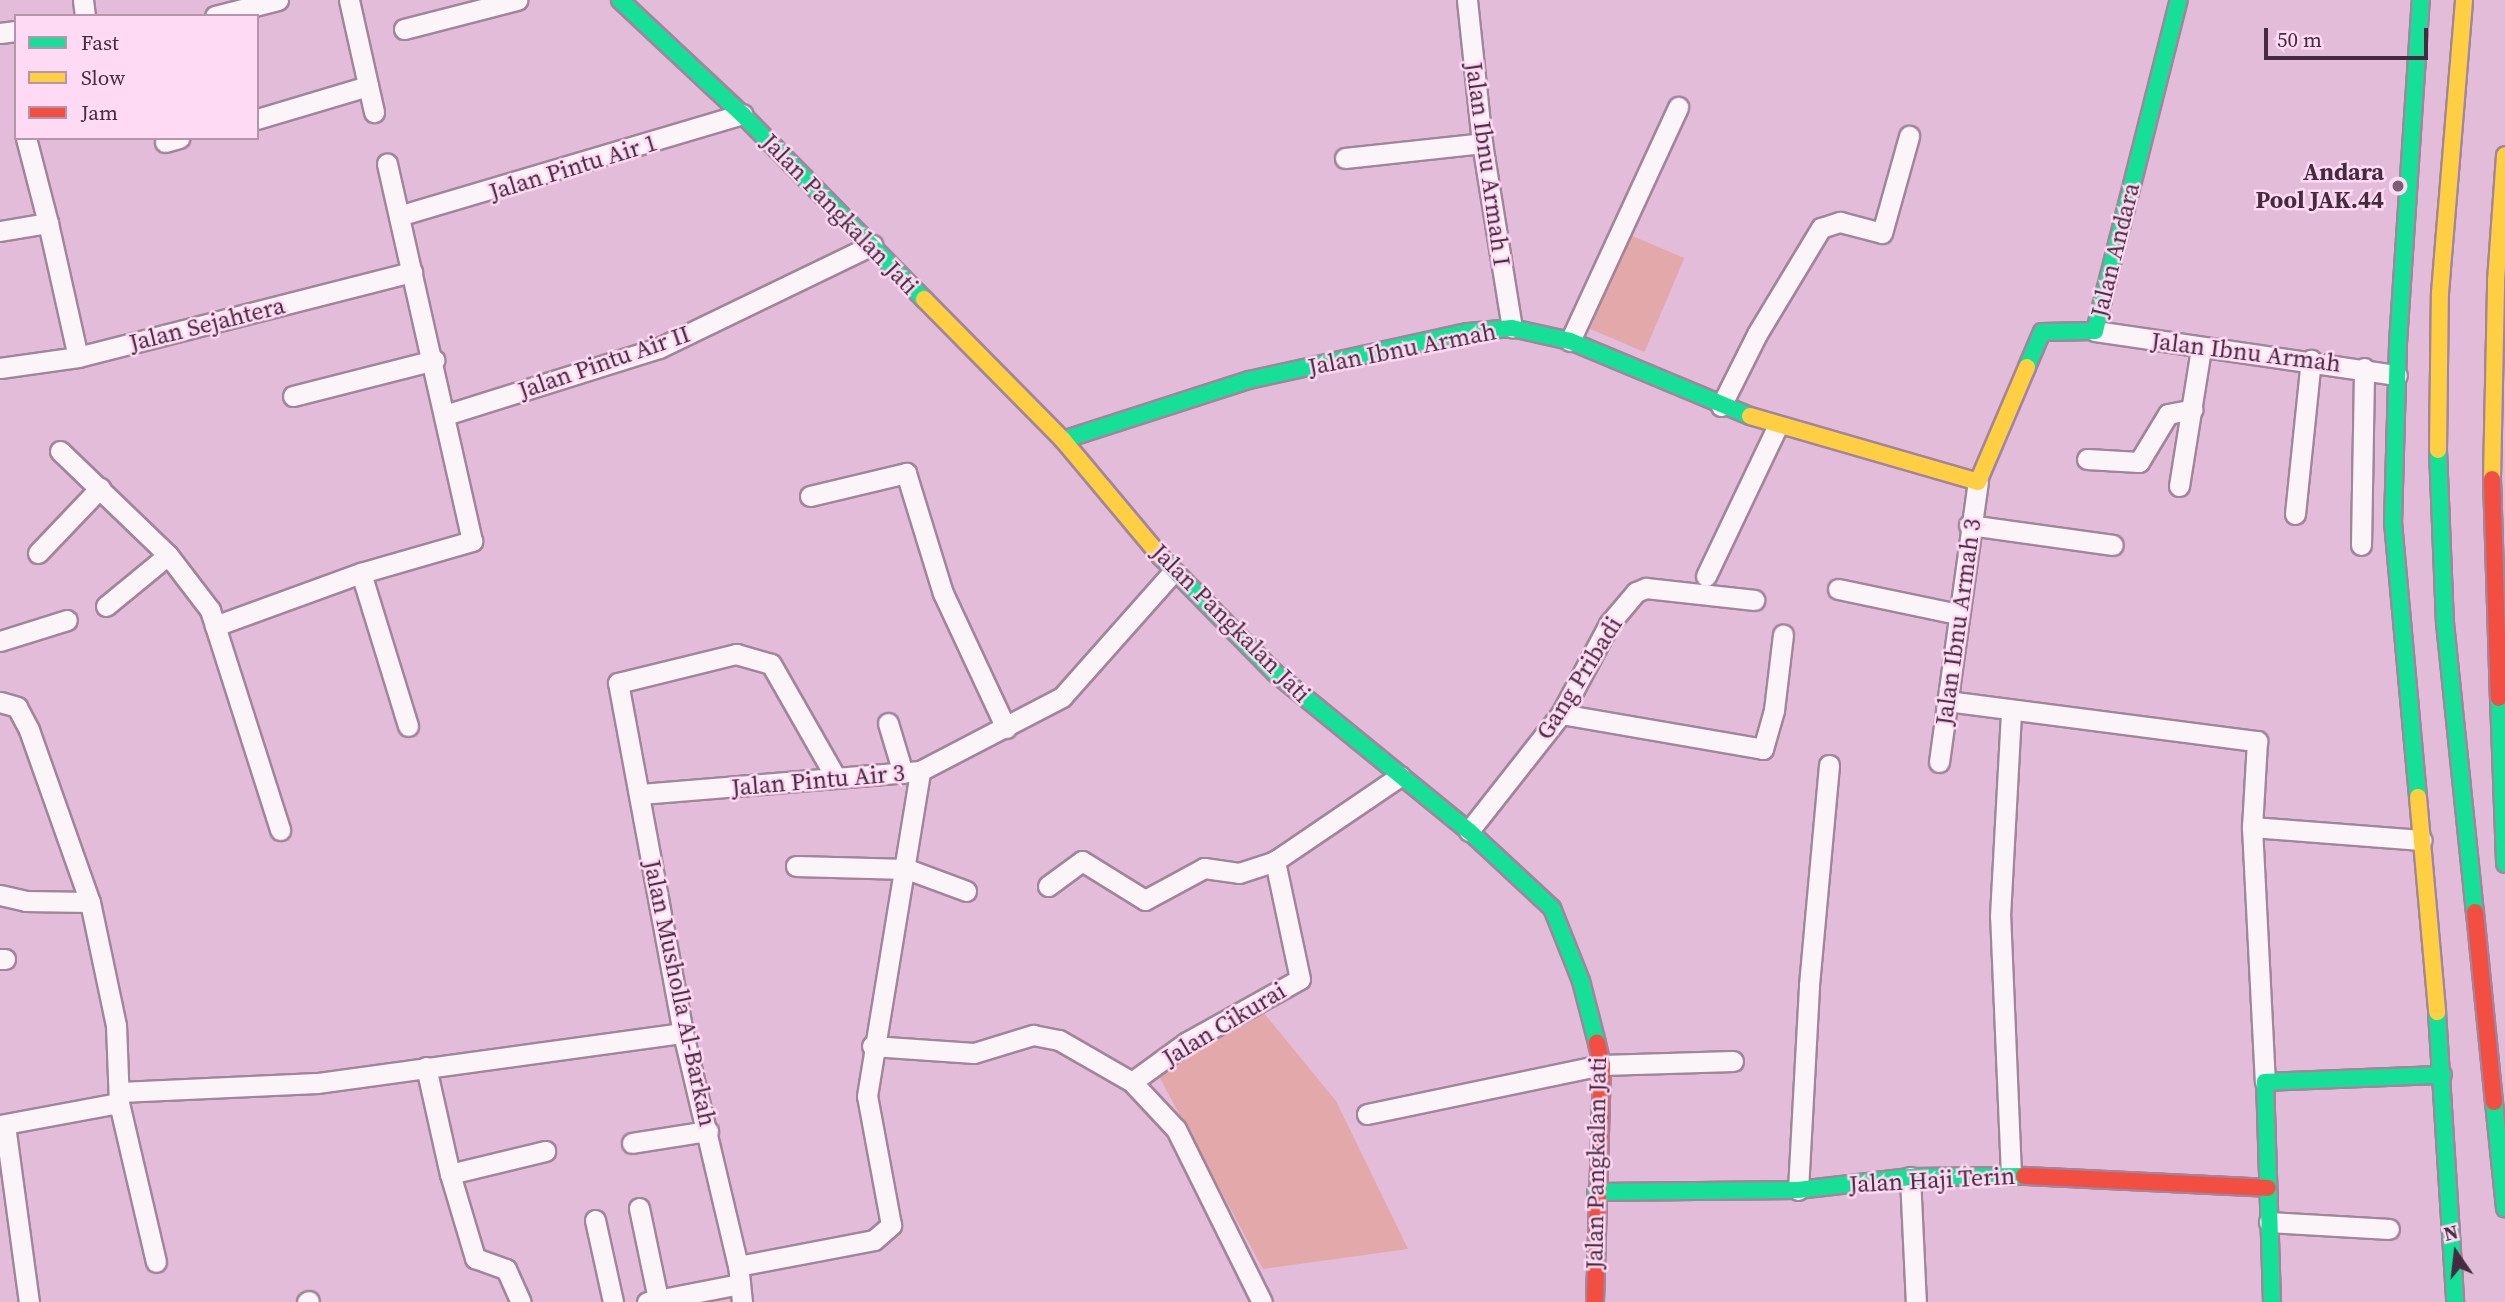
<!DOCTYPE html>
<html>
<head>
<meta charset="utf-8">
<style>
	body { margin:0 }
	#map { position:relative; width:2505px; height:1302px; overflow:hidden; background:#e2bcd8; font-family:"Source Serif 4",serif }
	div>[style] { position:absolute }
	.green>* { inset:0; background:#e3a8a9; transform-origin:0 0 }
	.roads { filter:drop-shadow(2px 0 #a2859b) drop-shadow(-2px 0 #a2859b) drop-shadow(0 2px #a2859b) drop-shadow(0 -2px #a2859b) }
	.street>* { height:19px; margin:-9.5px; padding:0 9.5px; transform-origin:9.5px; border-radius:9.5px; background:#fbf5f9 }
	.fast>* { height:16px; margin:-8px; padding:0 8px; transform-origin:8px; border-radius:8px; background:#16e098 }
	.slow>* { height:16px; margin:-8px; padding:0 8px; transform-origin:8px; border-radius:8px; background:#ffcf43 }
	.jam>* { height:16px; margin:-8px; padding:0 8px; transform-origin:8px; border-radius:8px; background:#f24e42 }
	.dots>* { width:19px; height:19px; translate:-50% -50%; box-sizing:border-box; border:4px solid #ffdaf4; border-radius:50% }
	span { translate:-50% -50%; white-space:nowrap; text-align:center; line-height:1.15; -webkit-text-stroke:5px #ffdaf4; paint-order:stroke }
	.street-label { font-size:24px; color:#462a3f }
	.poi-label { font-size:24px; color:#462a3f; font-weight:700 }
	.right { translate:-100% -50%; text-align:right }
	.legend { position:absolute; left:14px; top:14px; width:245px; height:126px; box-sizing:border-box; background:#ffdaf4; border:2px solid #b594ac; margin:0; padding:9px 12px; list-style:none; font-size:21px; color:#462a3f }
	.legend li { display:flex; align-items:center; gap:14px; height:35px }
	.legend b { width:35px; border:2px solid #b594ac }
	.north { position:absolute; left:2421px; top:1218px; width:70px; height:70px; -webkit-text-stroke:5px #ffdaf4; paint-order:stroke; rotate:346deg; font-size:19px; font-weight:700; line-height:28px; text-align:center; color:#462a3f }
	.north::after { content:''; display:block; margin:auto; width:24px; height:32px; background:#462a3f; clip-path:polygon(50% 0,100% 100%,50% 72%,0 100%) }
	.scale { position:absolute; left:2264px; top:28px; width:164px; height:32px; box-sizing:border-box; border:4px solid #462a3f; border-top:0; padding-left:9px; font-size:21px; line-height:24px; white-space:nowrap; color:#462a3f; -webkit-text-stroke:5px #ffdaf4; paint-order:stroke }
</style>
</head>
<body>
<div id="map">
	<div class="green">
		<i style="left:1630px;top:235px;width:59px;height:102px;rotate:23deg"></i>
		<i style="clip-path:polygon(1263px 1012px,1336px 1101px,1408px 1249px,1263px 1269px,1156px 1071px)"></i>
	</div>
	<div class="roads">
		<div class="street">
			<i style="left:83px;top:0;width:16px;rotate:83deg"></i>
			<i style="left:349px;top:0;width:115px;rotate:77.4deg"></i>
			<i style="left:1467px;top:0;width:144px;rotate:84deg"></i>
			<i style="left:1482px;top:143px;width:187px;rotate:80.8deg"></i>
			<i style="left:215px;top:16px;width:65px;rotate:-14.3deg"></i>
			<i style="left:404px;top:29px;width:117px;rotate:-14.4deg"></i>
			<i style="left:0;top:33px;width:16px;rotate:-7deg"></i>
			<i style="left:257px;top:119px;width:116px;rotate:-16.6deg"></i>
			<i style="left:26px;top:138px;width:88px;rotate:75.5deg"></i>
			<i style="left:165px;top:142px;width:15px;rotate:-16deg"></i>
			<i style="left:1345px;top:158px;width:138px;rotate:-6.2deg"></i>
			<i style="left:402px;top:215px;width:355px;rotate:-16.5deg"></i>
			<i style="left:0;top:231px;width:49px;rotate:-9.5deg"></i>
			<i style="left:48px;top:223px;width:137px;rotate:77.4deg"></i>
			<i style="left:2095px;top:331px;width:305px;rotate:8.3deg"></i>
			<i style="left:1570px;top:341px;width:258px;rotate:-65.2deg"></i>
			<i style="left:0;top:368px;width:79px;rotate:-8deg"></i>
			<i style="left:78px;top:357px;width:345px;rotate:-14.3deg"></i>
			<i style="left:293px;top:396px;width:146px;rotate:-14.3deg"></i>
			<i style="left:1721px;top:406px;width:80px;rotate:-63.4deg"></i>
			<i style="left:1757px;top:334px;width:124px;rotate:-58.9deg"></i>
			<i style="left:1821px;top:228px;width:20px;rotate:-18deg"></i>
			<i style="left:1840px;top:222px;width:43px;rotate:14.7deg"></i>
			<i style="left:1882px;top:233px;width:101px;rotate:-74.4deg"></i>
			<i style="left:445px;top:415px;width:224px;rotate:-17.4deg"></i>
			<i style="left:659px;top:348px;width:237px;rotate:-25.8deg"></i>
			<i style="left:60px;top:451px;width:150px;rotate:43.9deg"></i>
			<i style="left:168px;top:555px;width:69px;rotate:52.6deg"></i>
			<i style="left:210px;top:610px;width:231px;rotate:72.3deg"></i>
			<i style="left:2087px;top:459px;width:52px;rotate:3.3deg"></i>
			<i style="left:2139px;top:462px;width:56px;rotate:-58.9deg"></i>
			<i style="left:2168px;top:414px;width:25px;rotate:-11deg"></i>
			<i style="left:2179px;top:486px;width:140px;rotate:-80.9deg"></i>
			<i style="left:810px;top:496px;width:99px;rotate:-13.5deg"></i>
			<i style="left:906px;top:473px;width:126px;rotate:72.9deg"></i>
			<i style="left:943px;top:593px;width:149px;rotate:65deg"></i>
			<i style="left:2295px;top:514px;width:155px;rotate:-84.1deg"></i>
			<i style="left:1969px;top:525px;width:145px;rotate:7.9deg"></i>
			<i style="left:2361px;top:545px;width:177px;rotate:-89deg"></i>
			<i style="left:38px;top:553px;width:90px;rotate:-46.4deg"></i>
			<i style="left:361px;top:573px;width:160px;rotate:72.9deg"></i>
			<i style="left:1706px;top:576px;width:165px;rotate:-64.5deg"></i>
			<i style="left:1838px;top:589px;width:123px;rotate:11.8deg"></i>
			<i style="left:106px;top:606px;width:80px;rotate:-39.4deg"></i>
			<i style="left:215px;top:626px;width:155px;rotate:-20deg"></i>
			<i style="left:361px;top:573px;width:116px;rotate:-16.1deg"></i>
			<i style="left:472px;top:541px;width:387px;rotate:-102.7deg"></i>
			<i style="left:0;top:641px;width:70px;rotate:-17.4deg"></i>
			<i style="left:1947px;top:701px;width:313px;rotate:7.4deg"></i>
			<i style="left:2257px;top:741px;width:86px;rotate:93.3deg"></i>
			<i style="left:2252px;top:827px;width:170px;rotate:4.4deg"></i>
			<i style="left:0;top:702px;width:18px;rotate:16deg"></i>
			<i style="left:17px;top:707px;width:26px;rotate:62deg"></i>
			<i style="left:29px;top:730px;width:182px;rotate:70.5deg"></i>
			<i style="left:90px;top:902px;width:126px;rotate:78.1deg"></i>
			<i style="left:116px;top:1025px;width:78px;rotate:87.8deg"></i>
			<i style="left:119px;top:1103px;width:163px;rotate:76.9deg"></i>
			<i style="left:1561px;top:714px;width:205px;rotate:9.8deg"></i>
			<i style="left:1763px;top:749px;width:41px;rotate:-74.2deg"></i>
			<i style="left:1774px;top:710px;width:76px;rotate:-83.2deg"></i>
			<i style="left:888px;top:723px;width:52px;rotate:73.3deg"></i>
			<i style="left:1939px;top:762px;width:283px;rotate:-82.1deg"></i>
			<i style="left:641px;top:794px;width:280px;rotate:-4.7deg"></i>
			<i style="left:920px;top:771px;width:160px;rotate:-27.5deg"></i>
			<i style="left:1062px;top:697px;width:167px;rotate:-48.4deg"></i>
			<i style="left:2252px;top:827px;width:255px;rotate:87.1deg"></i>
			<i style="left:1469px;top:831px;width:149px;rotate:-51.8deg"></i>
			<i style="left:1561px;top:714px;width:102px;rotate:-61.9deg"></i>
			<i style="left:1609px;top:624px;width:42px;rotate:-49.8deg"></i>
			<i style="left:1636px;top:592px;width:11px;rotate:-22deg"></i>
			<i style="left:1646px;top:588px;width:109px;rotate:6.3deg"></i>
			<i style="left:796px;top:866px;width:111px;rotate:1.5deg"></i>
			<i style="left:907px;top:869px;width:63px;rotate:20.4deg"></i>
			<i style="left:1048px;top:886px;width:42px;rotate:-36.3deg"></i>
			<i style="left:1082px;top:861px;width:74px;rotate:31.8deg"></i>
			<i style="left:1145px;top:900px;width:67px;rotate:-28.5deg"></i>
			<i style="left:1204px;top:868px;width:35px;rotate:8deg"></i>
			<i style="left:1239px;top:873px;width:38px;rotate:-18deg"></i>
			<i style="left:0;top:895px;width:26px;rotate:13deg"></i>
			<i style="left:25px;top:901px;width:65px;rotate:0.9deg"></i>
			<i style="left:0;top:959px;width:5px"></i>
			<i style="left:872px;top:1046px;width:102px;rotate:3.9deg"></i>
			<i style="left:974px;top:1053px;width:62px;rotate:-17deg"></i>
			<i style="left:1033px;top:1035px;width:26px;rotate:11deg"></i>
			<i style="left:1059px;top:1040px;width:84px;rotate:29.9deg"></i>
			<i style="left:1132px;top:1082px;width:64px;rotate:46.9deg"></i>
			<i style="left:1176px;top:1129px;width:193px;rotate:63.6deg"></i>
			<i style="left:426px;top:1067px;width:110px;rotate:77.4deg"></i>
			<i style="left:450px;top:1174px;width:98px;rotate:-13.6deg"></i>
			<i style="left:1132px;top:1082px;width:68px;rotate:-36deg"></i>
			<i style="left:1187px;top:1042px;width:129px;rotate:-29.1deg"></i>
			<i style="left:1300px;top:979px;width:121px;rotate:-102deg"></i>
			<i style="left:1275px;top:861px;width:151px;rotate:-34.2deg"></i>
			<i style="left:120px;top:1092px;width:197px;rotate:-2.6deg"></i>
			<i style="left:317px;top:1083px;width:369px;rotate:-7.8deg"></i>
			<i style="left:1367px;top:1114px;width:240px;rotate:-11.8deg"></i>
			<i style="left:1602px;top:1065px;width:131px;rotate:-1.7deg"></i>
			<i style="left:0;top:1125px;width:121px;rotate:-10.5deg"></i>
			<i style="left:5px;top:1125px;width:179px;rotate:82.3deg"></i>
			<i style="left:632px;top:1143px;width:77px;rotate:-9deg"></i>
			<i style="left:450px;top:1174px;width:88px;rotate:73.4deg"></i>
			<i style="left:475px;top:1258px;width:33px;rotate:20deg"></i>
			<i style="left:506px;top:1269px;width:36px;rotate:66deg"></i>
			<i style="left:2011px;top:1175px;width:259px;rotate:-92.4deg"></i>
			<i style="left:2000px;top:916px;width:206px;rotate:-86.9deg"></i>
			<i style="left:1910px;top:1177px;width:125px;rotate:87.3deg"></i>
			<i style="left:1798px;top:1190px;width:205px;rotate:-86.9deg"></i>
			<i style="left:1809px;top:985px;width:221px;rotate:-84.8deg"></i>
			<i style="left:639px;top:1208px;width:93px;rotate:78.2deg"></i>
			<i style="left:595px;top:1220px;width:84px;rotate:77.6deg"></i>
			<i style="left:2269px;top:1222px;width:120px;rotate:3.3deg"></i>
			<i style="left:738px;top:1266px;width:138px;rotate:-10.8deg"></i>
			<i style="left:874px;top:1240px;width:23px;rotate:-41deg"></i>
			<i style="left:891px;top:1225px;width:131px;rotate:-100.5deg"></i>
			<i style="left:867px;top:1096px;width:329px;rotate:-80.7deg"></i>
			<i style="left:307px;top:1302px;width:2px;rotate:-27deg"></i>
			<i style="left:647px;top:1302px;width:95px;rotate:-11deg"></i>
			<i style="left:742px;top:1302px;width:36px;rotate:-96deg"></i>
			<i style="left:738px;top:1266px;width:239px;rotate:-103.3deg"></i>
			<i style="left:683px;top:1033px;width:356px;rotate:-100.5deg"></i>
			<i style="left:618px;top:683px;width:122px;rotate:-13.8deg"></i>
			<i style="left:736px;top:654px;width:36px;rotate:16deg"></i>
			<i style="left:771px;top:664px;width:131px;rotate:60.3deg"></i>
		</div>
		<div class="fast">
			<i style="left:620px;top:0;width:167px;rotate:43.1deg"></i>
			<i style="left:742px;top:114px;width:260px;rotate:45.5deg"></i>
			<i style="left:2027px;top:367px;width:38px;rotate:-67deg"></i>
			<i style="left:2042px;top:332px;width:53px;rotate:-1.1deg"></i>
			<i style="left:2095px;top:331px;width:341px;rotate:-75.8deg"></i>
			<i style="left:1063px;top:440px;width:195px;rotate:-17.9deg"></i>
			<i style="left:1249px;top:380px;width:224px;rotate:-12.4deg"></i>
			<i style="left:1468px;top:332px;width:44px;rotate:-5.2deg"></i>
			<i style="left:1512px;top:328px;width:59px;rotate:12.6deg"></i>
			<i style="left:1570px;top:341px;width:195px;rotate:22.6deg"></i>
			<i style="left:2438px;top:450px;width:173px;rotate:87.7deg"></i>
			<i style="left:2445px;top:623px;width:291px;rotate:84.1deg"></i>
			<i style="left:1160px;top:556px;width:164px;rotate:45.5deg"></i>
			<i style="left:1275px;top:673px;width:250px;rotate:39.2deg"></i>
			<i style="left:1469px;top:831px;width:113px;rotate:42.9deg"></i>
			<i style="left:1552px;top:908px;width:79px;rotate:68.3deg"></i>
			<i style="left:1581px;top:981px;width:64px;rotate:75.5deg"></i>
			<i style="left:2499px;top:698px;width:166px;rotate:87.9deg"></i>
			<i style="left:2418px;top:797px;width:274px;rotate:-95.2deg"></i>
			<i style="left:2393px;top:524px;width:181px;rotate:-88.4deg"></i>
			<i style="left:2398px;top:343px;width:344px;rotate:-86.2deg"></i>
			<i style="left:2437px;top:1012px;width:291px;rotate:86.4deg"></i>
			<i style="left:2494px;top:1102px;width:107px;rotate:84.1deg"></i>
			<i style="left:1596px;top:1192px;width:202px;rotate:-0.6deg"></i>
			<i style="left:1798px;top:1190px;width:113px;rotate:-6.6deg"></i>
			<i style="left:1910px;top:1177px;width:114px;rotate:-0.5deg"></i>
			<i style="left:2272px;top:1302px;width:220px;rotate:-91.8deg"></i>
			<i style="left:2265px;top:1082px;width:178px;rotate:-2.3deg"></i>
		</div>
		<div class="slow">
			<i style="left:924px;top:299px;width:198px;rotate:45.4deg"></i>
			<i style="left:1063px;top:440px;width:151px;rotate:50.1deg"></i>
			<i style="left:1750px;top:416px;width:237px;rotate:16.1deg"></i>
			<i style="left:1978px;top:482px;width:125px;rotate:-66.9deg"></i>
			<i style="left:2438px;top:450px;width:157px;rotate:-89.3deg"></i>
			<i style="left:2440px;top:293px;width:294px;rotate:-85.3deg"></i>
			<i style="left:2492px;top:479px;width:198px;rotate:-88.8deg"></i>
			<i style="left:2496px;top:281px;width:126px;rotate:-85.9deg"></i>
			<i style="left:2418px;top:797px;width:216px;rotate:84.9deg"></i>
		</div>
		<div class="jam">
			<i style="left:2492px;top:479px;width:219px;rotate:88.2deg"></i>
			<i style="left:2475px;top:912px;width:191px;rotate:84.3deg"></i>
			<i style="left:2024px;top:1176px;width:244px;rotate:2.8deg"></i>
			<i style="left:1595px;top:1302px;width:237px;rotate:-88.3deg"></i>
			<i style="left:1602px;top:1065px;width:23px;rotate:-103deg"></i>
		</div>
	</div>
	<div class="dots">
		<i style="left:2398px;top:186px;background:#7d5d75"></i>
	</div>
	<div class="street-label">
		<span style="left:1488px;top:164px;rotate:82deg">Jalan Ibnu Armah I</span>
		<span style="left:573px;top:167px;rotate:-17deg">Jalan Pintu Air 1</span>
		<span style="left:840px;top:214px;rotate:46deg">Jalan Pangkalan Jati</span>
		<span style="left:2115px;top:250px;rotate:-76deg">Jalan Andara</span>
		<span style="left:207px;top:324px;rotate:-14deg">Jalan Sejahtera</span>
		<span style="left:1402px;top:349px;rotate:-11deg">Jalan Ibnu Armah</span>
		<span style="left:2246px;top:352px;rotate:7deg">Jalan Ibnu Armah</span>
		<span style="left:604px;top:362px;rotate:-19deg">Jalan Pintu Air II</span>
		<span style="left:1958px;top:622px;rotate:-82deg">Jalan Ibnu Armah 3</span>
		<span style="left:1231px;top:623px;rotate:45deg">Jalan Pangkalan Jati</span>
		<span style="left:1579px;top:678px;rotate:-58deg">Gang Pribadi</span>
		<span style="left:818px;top:780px;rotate:-5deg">Jalan Pintu Air 3</span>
		<span style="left:680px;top:993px;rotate:78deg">Jalan Musholla Al-Barkah</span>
		<span style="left:1224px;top:1024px;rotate:-31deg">Jalan Cikurai</span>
		<span style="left:1596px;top:1163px;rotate:-89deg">Jalan Pangkalan Jati</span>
		<span style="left:1932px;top:1180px;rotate:-3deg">Jalan Haji Terin</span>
	</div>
	<div class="poi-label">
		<span class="right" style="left:2384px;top:186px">Andara<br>Pool JAK.44</span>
	</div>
	<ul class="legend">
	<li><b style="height:9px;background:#16e098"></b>Fast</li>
	<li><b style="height:9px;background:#ffcf43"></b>Slow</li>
	<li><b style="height:9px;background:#f24e42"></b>Jam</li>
	</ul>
	<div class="north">N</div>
	<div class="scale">50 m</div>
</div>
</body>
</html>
